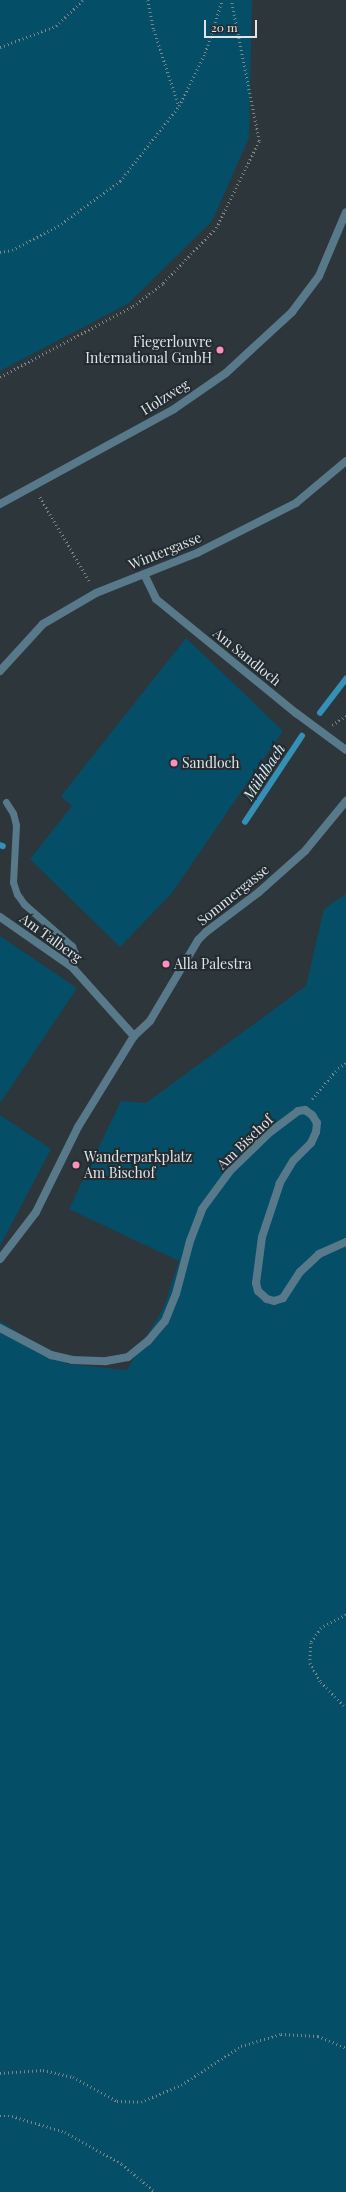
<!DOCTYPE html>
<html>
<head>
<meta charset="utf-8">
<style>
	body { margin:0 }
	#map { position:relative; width:346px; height:2192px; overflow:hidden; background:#2d363b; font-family:"Playfair Display",serif }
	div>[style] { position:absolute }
	.green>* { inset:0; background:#054e67 }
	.stream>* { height:5.5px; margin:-2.75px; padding:0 2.75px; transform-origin:2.75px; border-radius:2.75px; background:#3490b6 }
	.path>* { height:2.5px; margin-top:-1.25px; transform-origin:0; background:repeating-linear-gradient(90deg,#7d8589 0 1px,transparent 0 4px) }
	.service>* { height:7px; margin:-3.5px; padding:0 3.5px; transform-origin:3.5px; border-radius:3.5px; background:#577989 }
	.minor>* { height:8px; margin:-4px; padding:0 4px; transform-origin:4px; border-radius:4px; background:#577989 }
	.dots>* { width:11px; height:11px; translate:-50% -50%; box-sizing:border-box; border:2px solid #232c31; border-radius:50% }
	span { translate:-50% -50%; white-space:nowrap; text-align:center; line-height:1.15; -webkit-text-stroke:4px #232c31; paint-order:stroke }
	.poi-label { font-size:14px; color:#dee4e7 }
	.right { translate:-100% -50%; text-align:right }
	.left { translate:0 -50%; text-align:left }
	.street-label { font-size:14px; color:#dee4e7 }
	.water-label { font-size:15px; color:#d4e8f3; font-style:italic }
	.scale { position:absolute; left:204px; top:20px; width:53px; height:18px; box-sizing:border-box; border:2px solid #dee4e7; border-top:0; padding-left:5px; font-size:12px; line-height:14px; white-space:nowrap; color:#dee4e7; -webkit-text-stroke:3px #232c31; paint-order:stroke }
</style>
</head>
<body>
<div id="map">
	<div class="green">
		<i style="clip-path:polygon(0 0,252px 0,249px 138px,212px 221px,129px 303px,0 371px)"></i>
		<i style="clip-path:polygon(186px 638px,283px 731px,171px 894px,120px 947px,30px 859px,72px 806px,61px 796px)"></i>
		<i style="clip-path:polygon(346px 894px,346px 2192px,0 2192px,0 1321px,67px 1364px,127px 1370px,164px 1307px,179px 1261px,69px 1209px,121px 1101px,146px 1103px,306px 986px,324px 909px)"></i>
		<i style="clip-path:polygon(0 936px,77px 988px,0 1103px)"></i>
		<i style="clip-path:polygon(0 1115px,51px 1149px,0 1246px)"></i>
	</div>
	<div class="stream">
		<i style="left:320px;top:713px;width:43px;rotate:-52.6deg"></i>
		<i style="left:245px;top:822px;width:103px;rotate:-56.5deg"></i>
		<i style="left:0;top:845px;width:3px;rotate:18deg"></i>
	</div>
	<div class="path">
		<i style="left:148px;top:0;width:31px;rotate:79deg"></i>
		<i style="left:154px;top:30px;width:80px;rotate:71.8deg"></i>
		<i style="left:0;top:47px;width:60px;rotate:-20.6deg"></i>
		<i style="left:56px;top:26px;width:37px;rotate:-44deg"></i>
		<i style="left:0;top:252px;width:12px;rotate:-9deg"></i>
		<i style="left:12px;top:250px;width:52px;rotate:-27.6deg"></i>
		<i style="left:58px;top:226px;width:77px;rotate:-36deg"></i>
		<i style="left:120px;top:181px;width:95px;rotate:-51.8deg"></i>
		<i style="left:179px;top:106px;width:59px;rotate:-63.9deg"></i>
		<i style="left:205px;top:53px;width:56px;rotate:-72.2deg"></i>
		<i style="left:0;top:377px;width:151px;rotate:-28.1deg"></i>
		<i style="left:133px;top:306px;width:38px;rotate:-37deg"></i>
		<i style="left:163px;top:283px;width:76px;rotate:-46.1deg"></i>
		<i style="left:216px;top:228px;width:97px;rotate:-63.7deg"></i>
		<i style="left:259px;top:141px;width:144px;rotate:-101.2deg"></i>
		<i style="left:40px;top:497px;width:99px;rotate:59.5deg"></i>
		<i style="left:332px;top:725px;width:17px;rotate:-33deg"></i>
		<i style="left:312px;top:1099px;width:40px;rotate:-50deg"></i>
		<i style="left:338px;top:1068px;width:9px;rotate:-32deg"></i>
		<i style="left:346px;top:1615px;width:28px;rotate:153deg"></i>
		<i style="left:321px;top:1628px;width:18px;rotate:124deg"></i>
		<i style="left:311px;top:1643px;width:20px;rotate:93deg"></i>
		<i style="left:310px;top:1663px;width:22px;rotate:60deg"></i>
		<i style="left:321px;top:1682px;width:36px;rotate:46deg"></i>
		<i style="left:0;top:2073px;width:43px;rotate:-4deg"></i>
		<i style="left:43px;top:2070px;width:31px;rotate:13deg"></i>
		<i style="left:73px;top:2077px;width:50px;rotate:28.6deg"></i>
		<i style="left:117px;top:2101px;width:24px;rotate:2deg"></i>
		<i style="left:141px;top:2102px;width:43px;rotate:-23deg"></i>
		<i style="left:181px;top:2085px;width:72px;rotate:-33deg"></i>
		<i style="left:241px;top:2046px;width:42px;rotate:-16.7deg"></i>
		<i style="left:281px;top:2034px;width:37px;rotate:3deg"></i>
		<i style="left:318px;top:2036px;width:30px;rotate:23deg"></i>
		<i style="left:0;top:2116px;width:12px"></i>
		<i style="left:12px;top:2116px;width:55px;rotate:16.8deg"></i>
		<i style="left:65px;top:2132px;width:65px;rotate:29.3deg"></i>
		<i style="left:122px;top:2164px;width:43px;rotate:40.3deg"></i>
	</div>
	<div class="service">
		<i style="left:6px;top:802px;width:13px;rotate:58deg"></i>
		<i style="left:13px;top:813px;width:12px;rotate:76deg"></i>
		<i style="left:16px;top:825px;width:57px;rotate:93deg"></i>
		<i style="left:13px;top:882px;width:13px;rotate:72deg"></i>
		<i style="left:17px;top:894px;width:12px;rotate:55deg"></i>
		<i style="left:24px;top:904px;width:64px;rotate:41.2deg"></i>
		<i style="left:72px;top:946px;width:8px;rotate:67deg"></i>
		<i style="left:75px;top:953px;width:14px;rotate:102deg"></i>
	</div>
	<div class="minor">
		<i style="left:0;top:504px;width:198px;rotate:-28.6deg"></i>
		<i style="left:174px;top:409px;width:63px;rotate:-34.7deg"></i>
		<i style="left:226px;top:373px;width:90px;rotate:-42.7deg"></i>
		<i style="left:292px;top:312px;width:45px;rotate:-53.1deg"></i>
		<i style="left:319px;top:276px;width:69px;rotate:-67.1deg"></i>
		<i style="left:144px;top:574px;width:28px;rotate:64deg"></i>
		<i style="left:156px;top:599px;width:181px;rotate:39.2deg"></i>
		<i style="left:296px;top:713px;width:62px;rotate:36.5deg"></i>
		<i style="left:0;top:671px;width:64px;rotate:-47.5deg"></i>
		<i style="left:43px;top:624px;width:61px;rotate:-30.3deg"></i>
		<i style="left:96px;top:593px;width:109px;rotate:-21.6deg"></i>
		<i style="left:197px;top:553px;width:111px;rotate:-26.8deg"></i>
		<i style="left:296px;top:503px;width:65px;rotate:-40deg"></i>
		<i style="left:0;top:917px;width:88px;rotate:34.8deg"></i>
		<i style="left:72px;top:967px;width:93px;rotate:48.1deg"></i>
		<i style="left:0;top:1259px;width:59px;rotate:-52.5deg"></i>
		<i style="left:36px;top:1212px;width:95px;rotate:-63.7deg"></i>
		<i style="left:78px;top:1127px;width:107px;rotate:-58.4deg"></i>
		<i style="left:134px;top:1036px;width:22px;rotate:-43deg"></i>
		<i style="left:150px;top:1021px;width:94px;rotate:-59.3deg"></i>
		<i style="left:198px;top:940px;width:11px;rotate:-45deg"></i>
		<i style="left:206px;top:932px;width:66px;rotate:-37deg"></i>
		<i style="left:259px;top:892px;width:62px;rotate:-41.7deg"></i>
		<i style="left:305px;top:851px;width:65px;rotate:-50.6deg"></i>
		<i style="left:0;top:1328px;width:58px;rotate:27.9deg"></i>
		<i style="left:51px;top:1355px;width:22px;rotate:13deg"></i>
		<i style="left:72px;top:1360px;width:34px;rotate:2deg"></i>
		<i style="left:106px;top:1361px;width:22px;rotate:-10deg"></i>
		<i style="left:128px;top:1357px;width:26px;rotate:-39deg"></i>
		<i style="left:148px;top:1341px;width:26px;rotate:-50deg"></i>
		<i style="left:165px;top:1321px;width:29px;rotate:-68deg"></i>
		<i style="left:176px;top:1294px;width:55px;rotate:-75.2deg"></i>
		<i style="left:190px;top:1241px;width:34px;rotate:-69deg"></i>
		<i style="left:202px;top:1209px;width:47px;rotate:-53.6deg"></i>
		<i style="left:230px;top:1171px;width:54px;rotate:-44.3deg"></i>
		<i style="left:269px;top:1133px;width:36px;rotate:-37deg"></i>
		<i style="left:298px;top:1111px;width:7px;rotate:-8deg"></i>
		<i style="left:305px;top:1110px;width:9px;rotate:36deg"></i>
		<i style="left:312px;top:1115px;width:9px;rotate:58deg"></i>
		<i style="left:317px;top:1123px;width:9px;rotate:96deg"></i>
		<i style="left:316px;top:1132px;width:12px;rotate:114deg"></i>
		<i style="left:311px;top:1143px;width:25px;rotate:135deg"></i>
		<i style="left:293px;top:1161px;width:26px;rotate:121deg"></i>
		<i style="left:280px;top:1183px;width:57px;rotate:108.4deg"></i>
		<i style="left:262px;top:1237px;width:46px;rotate:97.4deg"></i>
		<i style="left:256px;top:1283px;width:8px;rotate:76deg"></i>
		<i style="left:258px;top:1291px;width:12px;rotate:42deg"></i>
		<i style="left:267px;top:1299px;width:7px;rotate:16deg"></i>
		<i style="left:274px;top:1301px;width:9px;rotate:-18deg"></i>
		<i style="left:283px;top:1298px;width:31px;rotate:-57deg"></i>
		<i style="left:300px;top:1272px;width:26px;rotate:-43deg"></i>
		<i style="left:319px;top:1254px;width:30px;rotate:-24deg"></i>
	</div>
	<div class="dots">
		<i style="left:220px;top:350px;background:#fe8ebd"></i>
		<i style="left:174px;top:763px;background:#fe8ebd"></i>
		<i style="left:166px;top:964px;background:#fe8ebd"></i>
		<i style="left:76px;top:1165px;background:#fe8ebd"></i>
	</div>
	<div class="poi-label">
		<span class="right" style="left:212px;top:350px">Fiegerlouvre<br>International GmbH</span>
		<span class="left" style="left:182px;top:763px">Sandloch</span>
		<span class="left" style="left:174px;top:964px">Alla Palestra</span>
		<span class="left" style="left:84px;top:1165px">Wanderparkplatz<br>Am Bischof</span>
	</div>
	<div class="street-label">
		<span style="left:165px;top:397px;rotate:-32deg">Holzweg</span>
		<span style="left:165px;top:551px;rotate:-22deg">Wintergasse</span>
		<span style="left:247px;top:657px;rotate:39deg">Am Sandloch</span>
		<span style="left:233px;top:895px;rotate:-39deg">Sommergasse</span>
		<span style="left:51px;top:938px;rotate:36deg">Am Talberg</span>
		<span style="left:245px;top:1142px;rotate:-44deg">Am Bischof</span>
	</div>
	<div class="water-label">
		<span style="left:264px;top:772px;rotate:-57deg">Mühlbach</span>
	</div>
	<div class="scale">20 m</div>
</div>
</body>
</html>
